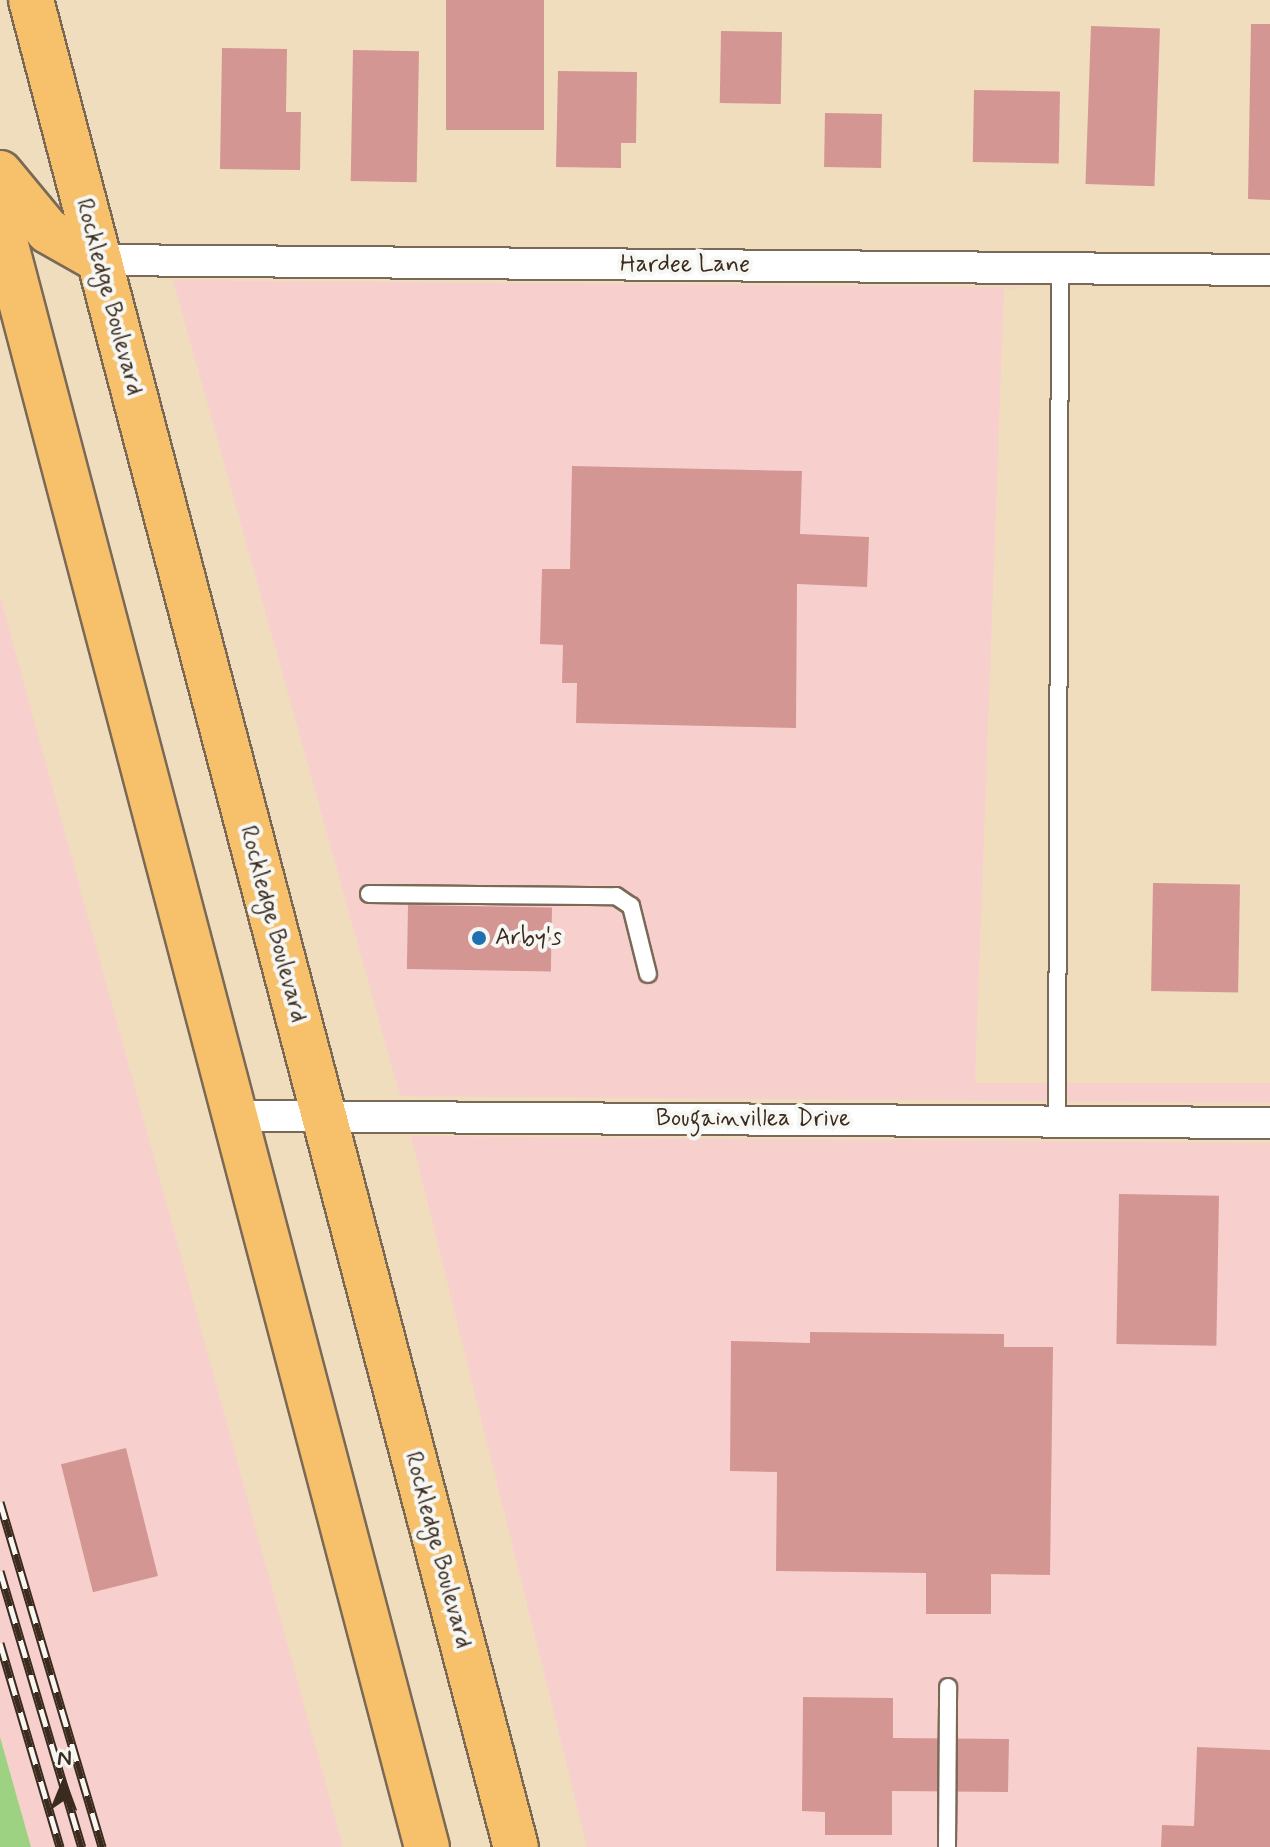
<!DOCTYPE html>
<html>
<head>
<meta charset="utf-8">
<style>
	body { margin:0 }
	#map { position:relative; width:1270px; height:1847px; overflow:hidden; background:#f0ddbd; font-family:Mynerve,sans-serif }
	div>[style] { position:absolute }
	.built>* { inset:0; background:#f7d0ce }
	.green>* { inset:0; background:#9ed283 }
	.building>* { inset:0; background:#d49693; transform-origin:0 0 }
	.roads { filter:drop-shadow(2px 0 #7a6956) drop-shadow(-2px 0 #7a6956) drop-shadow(0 2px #7a6956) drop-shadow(0 -2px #7a6956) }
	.service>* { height:16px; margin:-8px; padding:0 8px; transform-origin:8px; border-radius:8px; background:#fff }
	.minor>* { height:30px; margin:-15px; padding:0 15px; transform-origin:15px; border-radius:15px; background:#fff }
	.primary>* { height:44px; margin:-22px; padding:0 22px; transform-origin:22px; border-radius:22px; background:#f7c06b }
	.rail>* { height:9px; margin-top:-4.5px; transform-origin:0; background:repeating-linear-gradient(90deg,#f6f6f2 0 18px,#3b2a1e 0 36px); box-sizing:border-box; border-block:2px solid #3b2a1e }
	.dots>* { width:22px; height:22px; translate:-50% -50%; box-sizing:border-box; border:4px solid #f6f6f2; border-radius:50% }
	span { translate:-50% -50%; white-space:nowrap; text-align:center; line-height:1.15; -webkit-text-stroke:8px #f6f6f2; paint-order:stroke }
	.street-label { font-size:24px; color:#3b2a1e }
	.poi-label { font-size:24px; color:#3b2a1e }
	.left { translate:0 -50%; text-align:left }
	.north { position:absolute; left:24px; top:1743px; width:80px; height:80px; -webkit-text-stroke:6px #f6f6f2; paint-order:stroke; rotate:1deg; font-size:22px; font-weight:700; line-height:32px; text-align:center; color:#3b2a1e }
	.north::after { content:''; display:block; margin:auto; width:28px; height:36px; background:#3b2a1e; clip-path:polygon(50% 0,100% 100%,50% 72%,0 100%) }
</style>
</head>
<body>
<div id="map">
	<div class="built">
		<i style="clip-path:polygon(173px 280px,1036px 287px,1004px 289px,975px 1083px,1270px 1083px,1270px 1103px,400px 1096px)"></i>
		<i style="clip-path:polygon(0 596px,343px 1847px,31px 1847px,0 1737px)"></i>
		<i style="clip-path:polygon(411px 1136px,1270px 1143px,1270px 1847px,587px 1847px)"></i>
	</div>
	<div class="green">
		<i style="clip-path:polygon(0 1737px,31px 1847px,0 1847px)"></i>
	</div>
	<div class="building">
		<i style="left:446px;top:0;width:98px;height:130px"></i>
		<i style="clip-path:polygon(1251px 24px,1270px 24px,1270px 200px,1248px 199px)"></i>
		<i style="left:1091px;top:26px;width:69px;height:158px;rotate:2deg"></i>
		<i style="left:721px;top:31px;width:61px;height:72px;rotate:1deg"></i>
		<i style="clip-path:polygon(222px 48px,287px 49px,286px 112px,301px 112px,300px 170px,220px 169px)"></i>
		<i style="left:353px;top:50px;width:66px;height:131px;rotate:1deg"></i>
		<i style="clip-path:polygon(558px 71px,637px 72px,636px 143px,621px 143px,621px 168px,556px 167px)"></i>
		<i style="left:974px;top:90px;width:86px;height:72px;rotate:1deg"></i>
		<i style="left:825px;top:113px;width:57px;height:54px;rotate:1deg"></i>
		<i style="clip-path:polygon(572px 466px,802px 471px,800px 534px,869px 537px,867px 587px,797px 584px,796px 728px,576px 723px,577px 683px,562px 683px,563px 645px,540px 644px,542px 569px,570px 569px)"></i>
		<i style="left:1153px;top:883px;width:87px;height:108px;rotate:1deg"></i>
		<i style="left:408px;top:905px;width:144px;height:64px;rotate:1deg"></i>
		<i style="left:1119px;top:1194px;width:100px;height:150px;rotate:1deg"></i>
		<i style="clip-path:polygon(810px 1332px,1004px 1334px,1004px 1347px,1053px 1347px,1050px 1575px,991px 1574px,991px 1614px,926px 1614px,926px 1573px,776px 1571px,777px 1472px,730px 1471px,731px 1341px,810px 1343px)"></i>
		<i style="left:126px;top:1448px;width:132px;height:67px;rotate:76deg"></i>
		<i style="clip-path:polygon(803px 1697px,893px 1698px,893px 1738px,1009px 1739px,1008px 1792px,892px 1791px,892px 1835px,825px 1835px,825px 1812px,802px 1811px)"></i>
		<i style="clip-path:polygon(1197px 1747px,1270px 1750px,1270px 1847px,1161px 1847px,1162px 1825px,1194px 1826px)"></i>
	</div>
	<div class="roads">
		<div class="service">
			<i style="left:369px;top:894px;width:247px;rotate:0.5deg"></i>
			<i style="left:616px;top:896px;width:18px;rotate:34deg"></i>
			<i style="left:631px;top:906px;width:70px;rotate:76deg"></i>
			<i style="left:1057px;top:1121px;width:853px;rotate:-89.8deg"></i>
			<i style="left:947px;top:1847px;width:160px;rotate:-89.6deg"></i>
		</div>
		<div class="minor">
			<i style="left:99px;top:260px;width:1171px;rotate:0.49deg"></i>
			<i style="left:235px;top:1116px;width:1035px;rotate:0.39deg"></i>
		</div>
		<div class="primary">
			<i style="left:31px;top:0;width:1910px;rotate:75.29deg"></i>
			<i style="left:0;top:173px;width:75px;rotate:50.4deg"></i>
			<i style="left:48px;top:231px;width:59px;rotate:29.6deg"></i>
			<i style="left:0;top:222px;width:1680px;rotate:75.28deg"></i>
		</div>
	</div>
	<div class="rail">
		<i style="left:0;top:1502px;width:360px;rotate:73.5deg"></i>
		<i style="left:0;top:1571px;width:288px;rotate:73.5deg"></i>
		<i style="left:0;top:1643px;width:213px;rotate:73.6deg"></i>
	</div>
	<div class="dots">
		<i style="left:479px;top:938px;background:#1f6fb2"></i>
	</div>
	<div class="street-label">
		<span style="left:685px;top:265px">Hardee Lane</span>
		<span style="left:109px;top:297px;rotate:75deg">Rockledge Boulevard</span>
		<span style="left:273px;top:924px;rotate:75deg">Rockledge Boulevard</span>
		<span style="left:753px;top:1119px">Bougainvillea Drive</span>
		<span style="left:438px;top:1550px;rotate:75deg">Rockledge Boulevard</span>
	</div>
	<div class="poi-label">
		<span class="left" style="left:495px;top:938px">Arby's</span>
	</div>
	<div class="north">N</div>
</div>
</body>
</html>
